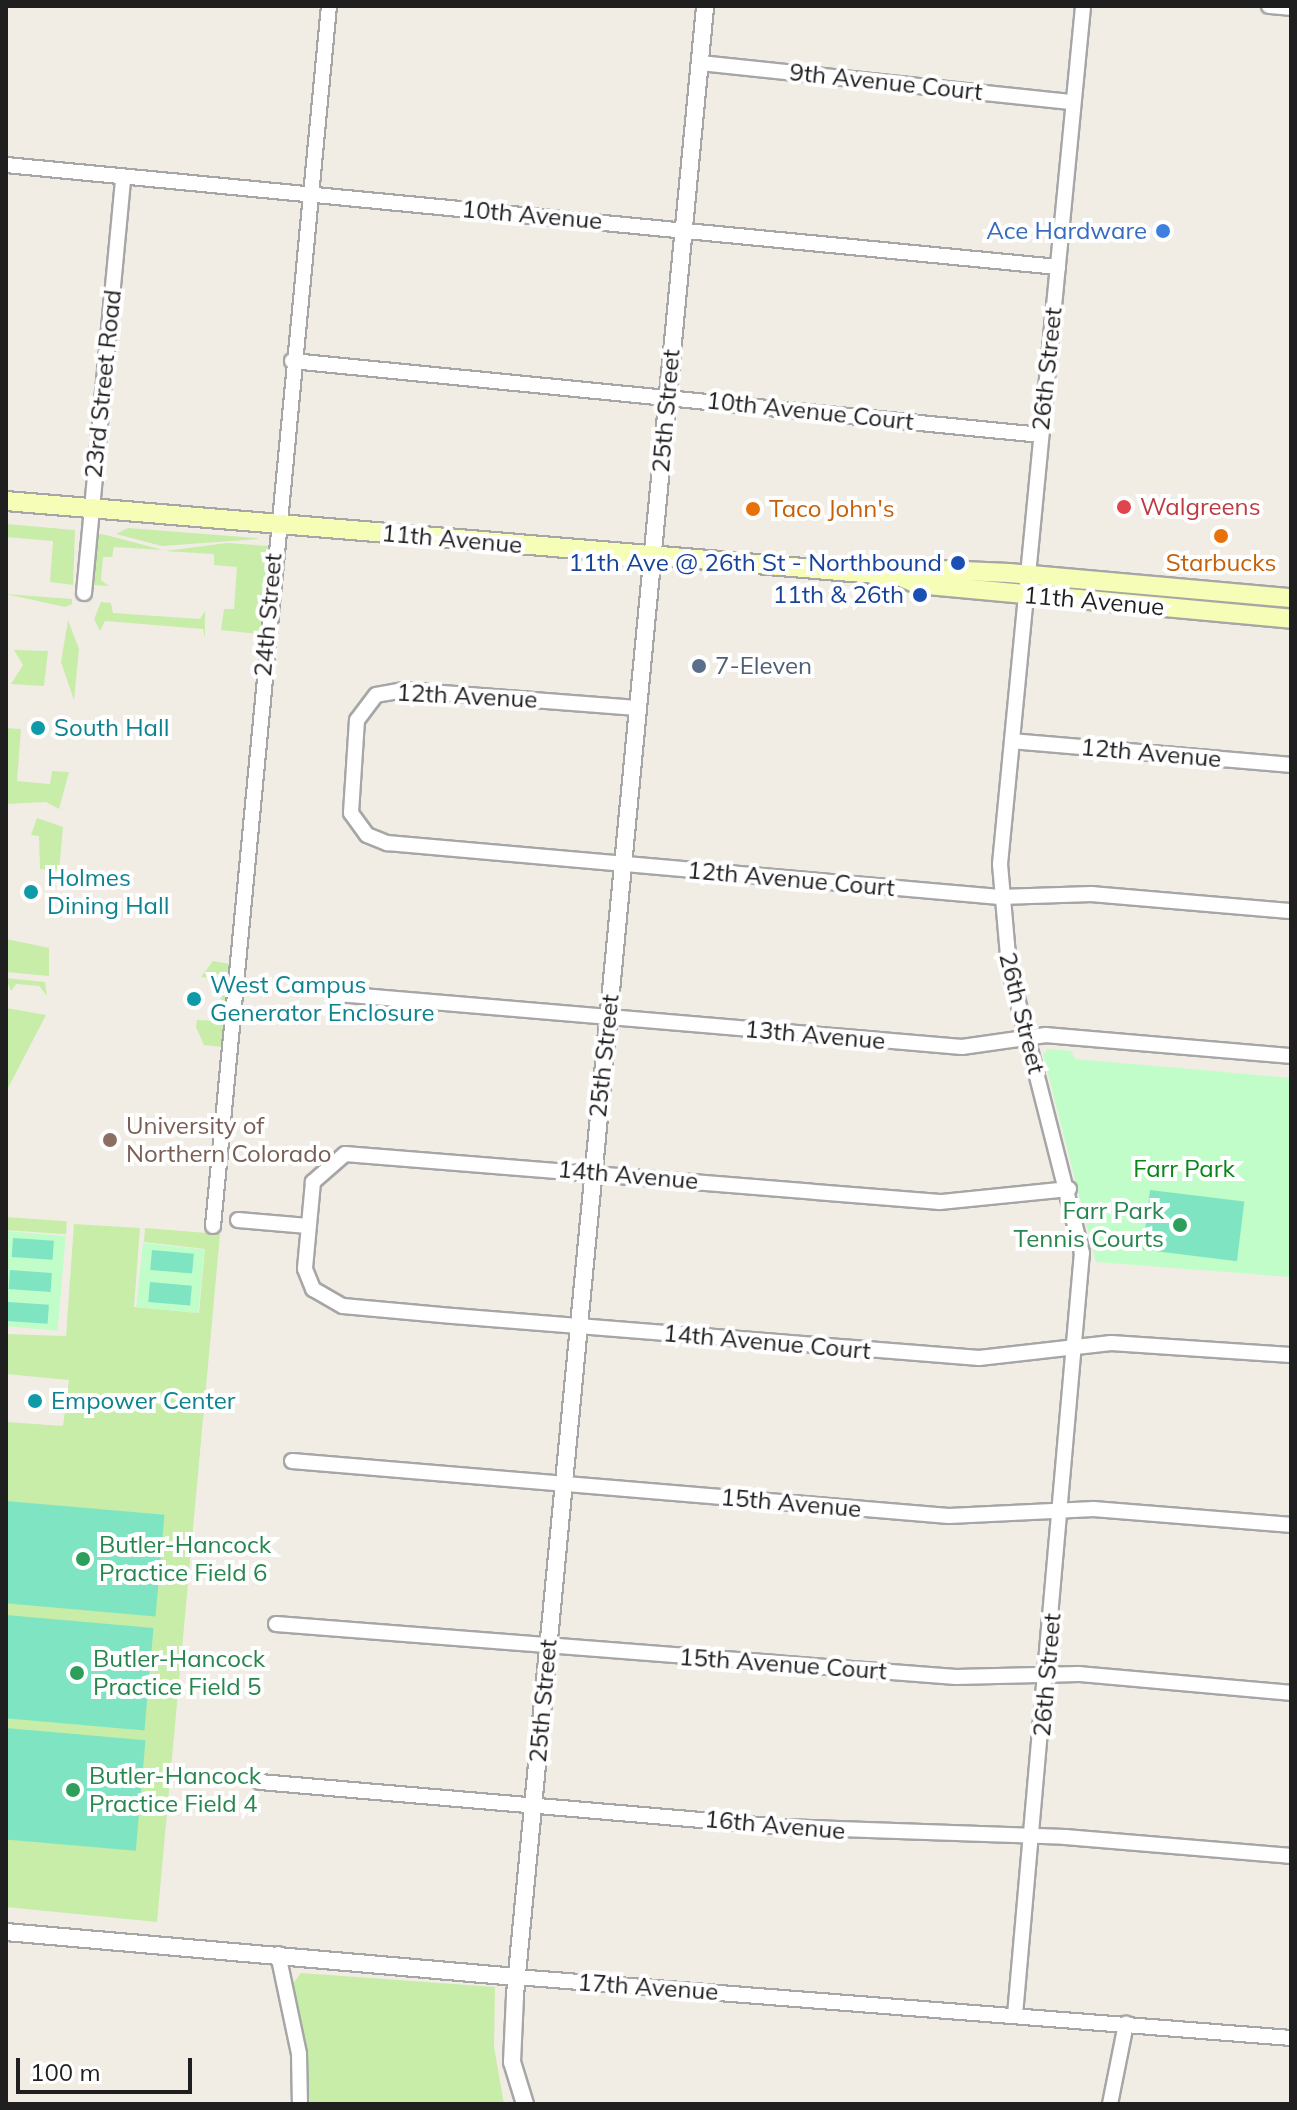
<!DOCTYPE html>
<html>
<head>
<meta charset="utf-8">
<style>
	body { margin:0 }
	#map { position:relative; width:1297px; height:2110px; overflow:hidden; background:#f1ede5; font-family:Mulish,sans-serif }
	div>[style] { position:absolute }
	.grass>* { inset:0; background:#c7eda9; transform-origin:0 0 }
	.park>* { inset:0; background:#c0fdc8; transform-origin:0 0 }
	.pitch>* { inset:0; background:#7fe4c2; transform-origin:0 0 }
	.roads { filter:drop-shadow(2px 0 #a6a6a6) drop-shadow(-2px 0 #a6a6a6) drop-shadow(0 2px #a6a6a6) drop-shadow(0 -2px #a6a6a6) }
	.minor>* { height:14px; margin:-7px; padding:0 7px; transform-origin:7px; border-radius:7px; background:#fff }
	.tertiary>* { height:16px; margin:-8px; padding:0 8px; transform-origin:8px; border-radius:8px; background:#fff }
	.secondary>* { height:18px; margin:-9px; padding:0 9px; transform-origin:9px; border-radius:9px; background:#f6fdb7 }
	.dots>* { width:22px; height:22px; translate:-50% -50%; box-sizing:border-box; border:4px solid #fff; border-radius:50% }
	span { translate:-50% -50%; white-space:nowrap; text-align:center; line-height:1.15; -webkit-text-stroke:8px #fff; paint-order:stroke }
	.street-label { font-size:24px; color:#1f1f1f }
	.shop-label { font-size:24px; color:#366cbe }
	.right { translate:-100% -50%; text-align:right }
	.health-label { font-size:24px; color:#be3a42 }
	.left { translate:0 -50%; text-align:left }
	.food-label { font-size:24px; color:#c56008 }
	.transit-label { font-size:24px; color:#164399 }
	.service-label { font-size:24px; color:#4e5e75 }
	.culture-label { font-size:24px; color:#0d838f }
	.education-label { font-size:24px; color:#785e54 }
	.park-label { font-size:24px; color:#058617 }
	.leisure-label { font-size:24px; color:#27864d }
	.frame { position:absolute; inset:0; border:8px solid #1f1f1f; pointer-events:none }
	.scale { position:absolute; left:16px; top:2058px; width:176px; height:36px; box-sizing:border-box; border:4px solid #1f1f1f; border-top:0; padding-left:10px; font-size:24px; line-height:28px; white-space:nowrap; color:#1f1f1f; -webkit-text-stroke:6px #fff; paint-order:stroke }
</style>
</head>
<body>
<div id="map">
	<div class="grass">
		<i style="clip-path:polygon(6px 524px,75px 530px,73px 585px,50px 582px,53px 541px,6px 537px)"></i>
		<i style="clip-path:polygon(128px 528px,257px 538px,258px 539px,162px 546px,116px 534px)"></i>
		<i style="clip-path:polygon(95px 535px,102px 534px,163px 550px,114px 547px,112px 557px,103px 557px,101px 580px,109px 586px,94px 585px)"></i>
		<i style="clip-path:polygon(227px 543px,269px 546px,260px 646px,258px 634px,221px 630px,224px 609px,234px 609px,237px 567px,214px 565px,214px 554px,165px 551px)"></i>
		<i style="clip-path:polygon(6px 594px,72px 599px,72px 604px,65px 607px)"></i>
		<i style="clip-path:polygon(101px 602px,111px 603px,113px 613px,200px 619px,205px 611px,205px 638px,203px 629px,105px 621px,100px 631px,94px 619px)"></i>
		<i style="clip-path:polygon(68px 620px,79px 649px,74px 700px,61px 662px)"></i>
		<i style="clip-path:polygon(14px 650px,48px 651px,44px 686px,11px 684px,23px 665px)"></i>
		<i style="clip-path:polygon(6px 728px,21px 729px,17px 781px,50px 784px,52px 771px,69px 772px,59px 809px,46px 802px,6px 804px)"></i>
		<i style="clip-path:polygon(37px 818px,63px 827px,59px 871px,40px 869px,39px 836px,31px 835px)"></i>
		<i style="clip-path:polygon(6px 939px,49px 948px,49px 976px,6px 972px)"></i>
		<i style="clip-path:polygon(213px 961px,230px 964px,222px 1047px,204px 1045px,196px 1027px,197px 1020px,219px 1021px,223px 979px,201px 977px)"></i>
		<i style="clip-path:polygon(6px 978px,45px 982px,47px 996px,39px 986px,16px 984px,11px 991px)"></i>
		<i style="clip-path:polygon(6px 1008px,46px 1015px,6px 1092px)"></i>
		<i style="left:6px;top:1217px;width:61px;height:13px;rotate:4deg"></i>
		<i style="clip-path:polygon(74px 1224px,140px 1228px,134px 1307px,199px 1313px,205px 1249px,144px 1242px,145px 1228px,220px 1234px,157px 1922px,6px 1907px,6px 1422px,63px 1426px,69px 1380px,6px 1374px,6px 1334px,66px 1336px)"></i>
		<i style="clip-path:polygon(301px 1973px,495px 1987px,494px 2047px,504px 2104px,306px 2104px,292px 1985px)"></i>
	</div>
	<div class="park">
		<i style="clip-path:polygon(1048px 1049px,1071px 1051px,1075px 1059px,1291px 1078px,1291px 1277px,1096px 1262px,1043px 1054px)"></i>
		<i style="left:6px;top:1231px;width:60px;height:95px;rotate:5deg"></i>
		<i style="left:143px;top:1243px;width:62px;height:64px;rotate:6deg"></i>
	</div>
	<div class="pitch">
		<i style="left:1150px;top:1190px;width:95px;height:60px;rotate:7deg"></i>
		<i style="left:13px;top:1238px;width:41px;height:19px;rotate:4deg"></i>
		<i style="left:152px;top:1250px;width:42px;height:20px;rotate:5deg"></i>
		<i style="left:10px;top:1270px;width:42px;height:19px;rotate:4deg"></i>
		<i style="left:150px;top:1282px;width:42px;height:20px;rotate:5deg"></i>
		<i style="left:8px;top:1302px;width:41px;height:19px;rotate:4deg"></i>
		<i style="left:6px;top:1501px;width:159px;height:102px;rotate:5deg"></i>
		<i style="left:6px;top:1615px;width:148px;height:103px;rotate:5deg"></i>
		<i style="left:6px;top:1728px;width:140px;height:111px;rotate:5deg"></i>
	</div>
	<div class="roads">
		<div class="minor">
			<i style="left:1269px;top:6px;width:22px;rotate:5deg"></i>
			<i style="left:700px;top:63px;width:375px;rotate:6deg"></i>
			<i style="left:6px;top:165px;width:1057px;rotate:5.54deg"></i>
			<i style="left:292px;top:361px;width:753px;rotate:5.64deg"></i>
			<i style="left:84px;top:593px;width:418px;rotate:-84.6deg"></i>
			<i style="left:637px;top:708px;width:234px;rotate:-175.6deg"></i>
			<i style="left:404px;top:690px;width:28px;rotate:170deg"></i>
			<i style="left:376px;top:695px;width:31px;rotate:127deg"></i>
			<i style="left:357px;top:720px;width:93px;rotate:93.7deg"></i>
			<i style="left:351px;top:813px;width:27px;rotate:54deg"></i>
			<i style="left:367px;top:835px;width:22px;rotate:22deg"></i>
			<i style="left:387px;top:843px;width:615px;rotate:5.03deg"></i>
			<i style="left:1000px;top:897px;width:92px;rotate:-1.9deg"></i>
			<i style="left:1092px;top:894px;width:200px;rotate:4.9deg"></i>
			<i style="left:1012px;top:741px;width:280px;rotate:4.9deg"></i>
			<i style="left:338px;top:994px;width:626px;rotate:4.85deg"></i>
			<i style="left:962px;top:1047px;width:85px;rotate:-8.1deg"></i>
			<i style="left:1046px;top:1035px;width:246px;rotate:4.9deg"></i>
			<i style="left:1069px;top:1189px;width:130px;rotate:174.2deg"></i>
			<i style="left:940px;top:1202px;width:597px;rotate:-175.39deg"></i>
			<i style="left:345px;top:1154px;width:43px;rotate:138.8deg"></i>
			<i style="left:313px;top:1182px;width:87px;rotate:95.3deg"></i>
			<i style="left:305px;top:1269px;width:22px;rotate:68deg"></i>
			<i style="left:313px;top:1289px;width:34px;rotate:30deg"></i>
			<i style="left:343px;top:1306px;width:110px;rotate:5.2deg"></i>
			<i style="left:453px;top:1316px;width:528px;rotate:4.57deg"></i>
			<i style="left:979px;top:1358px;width:133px;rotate:-6.5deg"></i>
			<i style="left:1111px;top:1343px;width:180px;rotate:3.8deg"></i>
			<i style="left:238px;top:1220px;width:70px;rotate:4.9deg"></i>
			<i style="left:213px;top:1226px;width:1226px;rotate:-84.57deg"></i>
			<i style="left:292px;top:1461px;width:659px;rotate:4.79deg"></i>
			<i style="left:949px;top:1516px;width:145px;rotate:-2.8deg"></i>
			<i style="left:1094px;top:1509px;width:198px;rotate:4.6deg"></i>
			<i style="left:276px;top:1624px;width:682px;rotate:4.46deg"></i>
			<i style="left:956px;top:1677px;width:123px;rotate:-1.4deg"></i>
			<i style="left:1079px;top:1674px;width:213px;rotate:5.1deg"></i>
			<i style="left:260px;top:1782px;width:524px;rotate:4.93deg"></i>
			<i style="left:782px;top:1827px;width:283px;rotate:2deg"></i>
			<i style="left:1065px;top:1837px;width:227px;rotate:4.8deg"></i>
			<i style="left:278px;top:1954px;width:102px;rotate:78.1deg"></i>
			<i style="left:299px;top:2054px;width:50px;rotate:88.9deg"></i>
			<i style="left:516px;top:1977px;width:777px;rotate:4.5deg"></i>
			<i style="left:1015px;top:2015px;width:765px;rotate:-84.98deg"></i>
			<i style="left:1082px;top:1253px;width:295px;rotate:-104.3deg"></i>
			<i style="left:1009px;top:967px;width:103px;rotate:-95deg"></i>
			<i style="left:1000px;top:864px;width:862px;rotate:-84.47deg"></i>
			<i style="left:1110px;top:2104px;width:82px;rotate:-78.7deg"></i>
		</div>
		<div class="tertiary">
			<i style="left:6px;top:1932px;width:512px;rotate:5.04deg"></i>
			<i style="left:525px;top:2104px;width:44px;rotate:-107.2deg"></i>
			<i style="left:512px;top:2062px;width:67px;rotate:-87.4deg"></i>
			<i style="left:515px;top:1995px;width:1998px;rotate:-84.54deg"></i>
		</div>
		<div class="secondary">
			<i style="left:6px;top:501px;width:896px;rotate:4.8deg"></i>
			<i style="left:899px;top:576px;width:20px;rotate:24deg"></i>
			<i style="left:917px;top:584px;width:376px;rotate:5.3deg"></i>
			<i style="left:899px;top:576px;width:19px;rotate:-21deg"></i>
			<i style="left:917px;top:569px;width:92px;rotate:2.5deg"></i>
			<i style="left:1009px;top:573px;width:283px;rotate:5.1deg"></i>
		</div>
	</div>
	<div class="dots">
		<i style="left:1163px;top:231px;background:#3f7fe0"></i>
		<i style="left:1124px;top:507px;background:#e0444e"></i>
		<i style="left:753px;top:509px;background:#e8710a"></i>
		<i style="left:1221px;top:536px;background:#e8710a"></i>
		<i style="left:958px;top:563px;background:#1a4fb4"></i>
		<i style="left:920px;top:595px;background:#1a4fb4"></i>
		<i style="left:699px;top:666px;background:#5c6f8a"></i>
		<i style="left:38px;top:728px;background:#0f9aa8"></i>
		<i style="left:31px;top:892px;background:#0f9aa8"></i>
		<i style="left:194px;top:999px;background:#0f9aa8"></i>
		<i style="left:110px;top:1140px;background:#8d6e63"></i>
		<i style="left:1180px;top:1225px;background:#2e9e5b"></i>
		<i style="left:35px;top:1401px;background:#0f9aa8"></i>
		<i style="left:83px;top:1559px;background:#2e9e5b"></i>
		<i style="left:77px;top:1673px;background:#2e9e5b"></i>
		<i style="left:73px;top:1790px;background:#2e9e5b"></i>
	</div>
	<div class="street-label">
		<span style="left:886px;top:82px;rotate:6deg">9th Avenue Court</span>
		<span style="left:532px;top:215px;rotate:5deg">10th Avenue</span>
		<span style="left:1047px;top:369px;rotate:-84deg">26th Street</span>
		<span style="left:103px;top:384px;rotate:-84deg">23rd Street Road</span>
		<span style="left:666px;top:411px;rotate:-85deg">25th Street</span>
		<span style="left:810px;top:411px;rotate:6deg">10th Avenue Court</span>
		<span style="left:452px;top:539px;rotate:5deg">11th Avenue</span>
		<span style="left:1094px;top:601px;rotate:5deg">11th Avenue</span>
		<span style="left:268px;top:615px;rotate:-85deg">24th Street</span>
		<span style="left:467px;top:696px;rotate:3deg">12th Avenue</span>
		<span style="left:1151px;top:753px;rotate:5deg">12th Avenue</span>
		<span style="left:791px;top:879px;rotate:5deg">12th Avenue Court</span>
		<span style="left:1022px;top:1013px;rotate:76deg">26th Street</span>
		<span style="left:815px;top:1035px;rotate:5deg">13th Avenue</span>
		<span style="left:604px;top:1056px;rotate:-84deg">25th Street</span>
		<span style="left:628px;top:1175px;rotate:5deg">14th Avenue</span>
		<span style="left:767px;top:1342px;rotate:5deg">14th Avenue Court</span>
		<span style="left:791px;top:1503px;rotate:5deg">15th Avenue</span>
		<span style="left:783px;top:1664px;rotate:4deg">15th Avenue Court</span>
		<span style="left:1047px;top:1675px;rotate:-85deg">26th Street</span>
		<span style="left:543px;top:1701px;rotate:-85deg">25th Street</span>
		<span style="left:775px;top:1825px;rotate:5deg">16th Avenue</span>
		<span style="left:648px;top:1987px;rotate:4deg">17th Avenue</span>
	</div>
	<div class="shop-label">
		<span class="right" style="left:1147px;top:231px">Ace Hardware</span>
	</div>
	<div class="health-label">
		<span class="left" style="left:1140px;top:507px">Walgreens</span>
	</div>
	<div class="food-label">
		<span class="left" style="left:769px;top:509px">Taco John's</span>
		<span style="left:1221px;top:563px">Starbucks</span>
	</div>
	<div class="transit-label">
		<span class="right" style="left:942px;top:563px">11th Ave @ 26th St - Northbound</span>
		<span class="right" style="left:904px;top:595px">11th &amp; 26th</span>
	</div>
	<div class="service-label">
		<span class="left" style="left:715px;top:666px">7-Eleven</span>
	</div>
	<div class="culture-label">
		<span class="left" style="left:54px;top:728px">South Hall</span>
		<span class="left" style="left:47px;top:892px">Holmes<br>Dining Hall</span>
		<span class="left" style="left:210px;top:999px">West Campus<br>Generator Enclosure</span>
		<span class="left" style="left:51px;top:1401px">Empower Center</span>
	</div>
	<div class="education-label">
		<span class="left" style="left:126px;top:1140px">University of<br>Northern Colorado</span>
	</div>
	<div class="park-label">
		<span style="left:1184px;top:1169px">Farr Park</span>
	</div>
	<div class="leisure-label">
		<span class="right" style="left:1164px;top:1225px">Farr Park<br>Tennis Courts</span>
		<span class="left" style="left:99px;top:1559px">Butler-Hancock<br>Practice Field 6</span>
		<span class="left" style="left:93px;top:1673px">Butler-Hancock<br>Practice Field 5</span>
		<span class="left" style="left:89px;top:1790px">Butler-Hancock<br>Practice Field 4</span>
	</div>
	<div class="frame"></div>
	<div class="scale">100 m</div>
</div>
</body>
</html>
